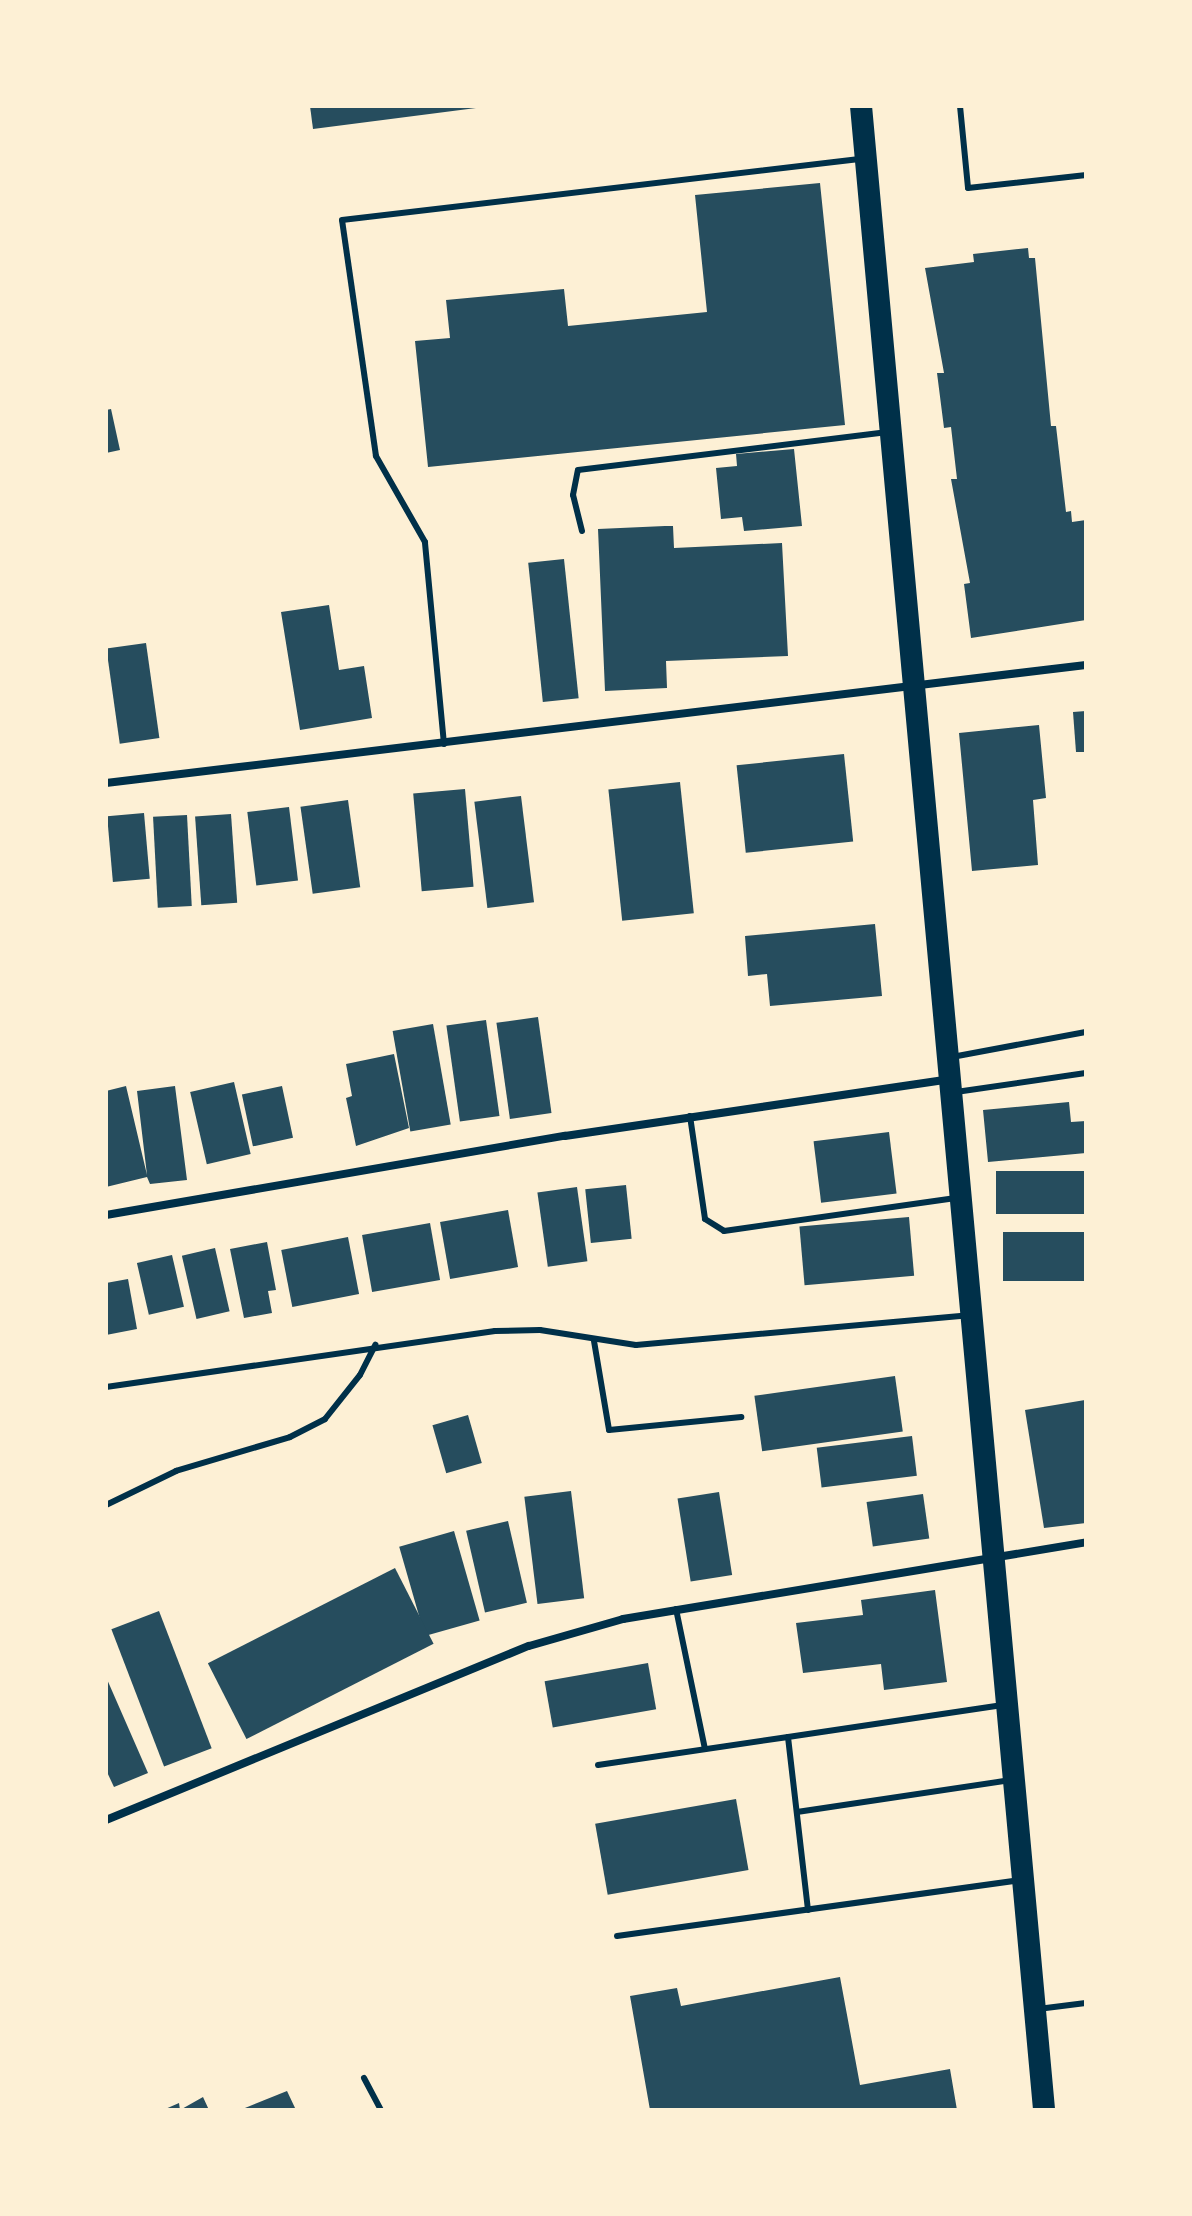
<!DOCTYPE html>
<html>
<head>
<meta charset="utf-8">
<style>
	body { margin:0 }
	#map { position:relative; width:1192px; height:2216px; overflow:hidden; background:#fdf0d5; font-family:"Fira Sans Condensed",sans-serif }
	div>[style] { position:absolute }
	.building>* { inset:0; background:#264d5e; transform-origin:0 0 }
	.service>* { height:6px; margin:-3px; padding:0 3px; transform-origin:3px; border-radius:3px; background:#003049 }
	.minor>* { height:8px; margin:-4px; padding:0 4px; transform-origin:4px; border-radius:4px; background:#003049 }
	.trunk>* { height:22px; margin:-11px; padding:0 11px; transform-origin:11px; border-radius:11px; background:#003049 }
	span { translate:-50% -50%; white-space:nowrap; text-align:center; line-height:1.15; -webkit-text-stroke:7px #fdf0d5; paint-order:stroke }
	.frame { position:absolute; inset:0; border:108px solid #fdf0d5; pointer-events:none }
</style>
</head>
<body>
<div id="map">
	<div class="building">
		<i style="clip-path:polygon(310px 106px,476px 106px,476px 108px,313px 129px)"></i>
		<i style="clip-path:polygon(820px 183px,845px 425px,428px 467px,415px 341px,450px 338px,446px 300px,564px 289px,568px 326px,707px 312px,695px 195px)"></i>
		<i style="clip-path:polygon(1028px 248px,1029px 258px,1035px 258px,1051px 426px,1056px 426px,1066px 512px,1071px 511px,1072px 522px,1086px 520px,1086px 620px,971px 638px,964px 584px,970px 583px,951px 479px,957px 479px,951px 427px,944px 428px,937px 373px,944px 373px,925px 268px,974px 262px,973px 254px)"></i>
		<i style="clip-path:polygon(111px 409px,120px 450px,106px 453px,106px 410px)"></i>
		<i style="clip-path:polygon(794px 449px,802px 526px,744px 531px,742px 517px,721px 519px,716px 468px,737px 466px,736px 454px)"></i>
		<i style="clip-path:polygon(665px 526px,673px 526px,674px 548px,782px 543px,788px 656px,666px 661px,667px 688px,605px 691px,598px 529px)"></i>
		<i style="left:564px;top:559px;width:140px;height:36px;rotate:84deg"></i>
		<i style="clip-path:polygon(329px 605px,339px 670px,364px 666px,372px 718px,300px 730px,281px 612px)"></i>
		<i style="left:146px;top:643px;width:96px;height:40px;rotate:82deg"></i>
		<i style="clip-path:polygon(1086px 711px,1086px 752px,1076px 752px,1073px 712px)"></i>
		<i style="clip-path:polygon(1039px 725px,1046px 798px,1033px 800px,1038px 865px,972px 871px,959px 733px)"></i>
		<i style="left:844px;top:754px;width:88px;height:108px;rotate:84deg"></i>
		<i style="left:680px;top:782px;width:132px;height:72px;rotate:84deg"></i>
		<i style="left:465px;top:789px;width:98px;height:52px;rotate:85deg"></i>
		<i style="left:521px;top:796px;width:107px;height:47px;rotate:83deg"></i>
		<i style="left:348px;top:800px;width:88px;height:48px;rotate:82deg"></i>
		<i style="left:289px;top:807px;width:74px;height:42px;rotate:83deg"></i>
		<i style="left:144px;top:813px;width:66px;height:37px;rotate:85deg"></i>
		<i style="left:231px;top:814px;width:89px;height:36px;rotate:86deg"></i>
		<i style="left:187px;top:815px;width:91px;height:34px;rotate:87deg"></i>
		<i style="clip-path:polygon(875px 924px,882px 996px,770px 1006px,767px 974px,748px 976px,745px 936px)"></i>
		<i style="left:538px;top:1017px;width:97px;height:42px;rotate:82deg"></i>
		<i style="left:486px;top:1020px;width:97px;height:40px;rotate:82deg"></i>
		<i style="left:433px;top:1024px;width:102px;height:41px;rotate:80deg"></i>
		<i style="clip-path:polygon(394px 1054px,409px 1128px,356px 1146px,346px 1098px,352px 1096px,346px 1064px)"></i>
		<i style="left:234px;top:1082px;width:74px;height:45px;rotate:77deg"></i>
		<i style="clip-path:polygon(126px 1086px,147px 1175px,137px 1091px,175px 1086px,187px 1180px,150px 1184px,147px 1177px,106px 1187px,106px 1091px)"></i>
		<i style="left:282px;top:1086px;width:53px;height:41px;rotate:78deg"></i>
		<i style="clip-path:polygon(1069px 1102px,1071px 1122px,1086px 1121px,1086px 1153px,988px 1162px,983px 1110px)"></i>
		<i style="left:889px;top:1132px;width:62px;height:76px;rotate:83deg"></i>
		<i style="left:1086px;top:1171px;width:43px;height:90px;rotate:90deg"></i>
		<i style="left:626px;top:1185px;width:54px;height:41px;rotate:84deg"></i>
		<i style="left:577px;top:1187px;width:75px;height:40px;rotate:82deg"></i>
		<i style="left:508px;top:1210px;width:58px;height:69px;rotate:80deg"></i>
		<i style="left:909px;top:1217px;width:59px;height:110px;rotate:85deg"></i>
		<i style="left:430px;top:1223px;width:58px;height:69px;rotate:80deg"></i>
		<i style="left:1086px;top:1232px;width:49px;height:83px;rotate:90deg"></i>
		<i style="left:348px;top:1237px;width:58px;height:68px;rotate:79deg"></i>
		<i style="clip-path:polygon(267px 1242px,276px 1290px,268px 1291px,272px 1313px,244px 1318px,230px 1249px)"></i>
		<i style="left:215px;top:1248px;width:65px;height:34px;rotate:77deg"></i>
		<i style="left:172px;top:1255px;width:53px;height:36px;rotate:77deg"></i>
		<i style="clip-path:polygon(128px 1279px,137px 1329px,106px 1335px,106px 1283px)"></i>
		<i style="left:895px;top:1376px;width:56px;height:142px;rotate:82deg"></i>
		<i style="clip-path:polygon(1085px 1400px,1086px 1523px,1044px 1528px,1025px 1410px)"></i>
		<i style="left:468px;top:1415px;width:50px;height:37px;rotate:74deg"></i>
		<i style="left:912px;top:1436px;width:40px;height:96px;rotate:83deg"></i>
		<i style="left:571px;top:1491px;width:108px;height:47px;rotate:83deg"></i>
		<i style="left:719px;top:1492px;width:84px;height:42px;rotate:81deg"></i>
		<i style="left:923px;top:1494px;width:45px;height:57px;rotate:82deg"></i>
		<i style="left:508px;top:1521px;width:84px;height:43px;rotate:77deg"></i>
		<i style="left:454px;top:1531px;width:93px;height:57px;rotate:74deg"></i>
		<i style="left:395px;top:1568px;width:85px;height:210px;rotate:63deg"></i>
		<i style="clip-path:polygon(935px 1590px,947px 1682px,884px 1690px,881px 1664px,803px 1673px,796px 1623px,863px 1615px,861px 1600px)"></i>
		<i style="left:159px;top:1611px;width:147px;height:51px;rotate:69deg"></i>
		<i style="left:648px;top:1663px;width:47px;height:105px;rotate:80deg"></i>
		<i style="clip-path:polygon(106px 1677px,148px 1773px,114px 1787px,106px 1770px)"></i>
		<i style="left:736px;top:1799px;width:72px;height:143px;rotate:80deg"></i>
		<i style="clip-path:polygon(840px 1977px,860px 2085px,950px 2069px,957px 2110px,650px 2110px,630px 1996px,677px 1988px,681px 2006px)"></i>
		<i style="clip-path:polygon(287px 2091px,296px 2110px,240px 2110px)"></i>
		<i style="clip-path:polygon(203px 2097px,209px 2110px,163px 2110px,179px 2103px,180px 2110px)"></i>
	</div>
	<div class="service">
		<i style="left:960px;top:106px;width:82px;rotate:84.4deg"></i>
		<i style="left:968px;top:188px;width:119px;rotate:-6.3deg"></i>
		<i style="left:582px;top:531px;width:37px;rotate:-104deg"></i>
		<i style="left:573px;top:495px;width:25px;rotate:-79deg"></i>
		<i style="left:578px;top:470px;width:312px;rotate:-7deg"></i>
		<i style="left:444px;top:744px;width:203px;rotate:-95.4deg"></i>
		<i style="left:425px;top:542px;width:99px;rotate:-119.7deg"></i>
		<i style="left:376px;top:456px;width:238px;rotate:-98.2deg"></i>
		<i style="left:342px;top:220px;width:521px;rotate:-6.73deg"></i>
		<i style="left:952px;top:1057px;width:136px;rotate:-10.6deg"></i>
		<i style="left:956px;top:1092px;width:131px;rotate:-8.3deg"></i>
		<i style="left:690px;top:1116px;width:104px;rotate:81.7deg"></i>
		<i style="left:705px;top:1219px;width:22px;rotate:32deg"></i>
		<i style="left:724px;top:1231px;width:234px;rotate:-8.1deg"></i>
		<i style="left:594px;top:1341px;width:90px;rotate:80.4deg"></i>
		<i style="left:609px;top:1430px;width:133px;rotate:-5.6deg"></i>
		<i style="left:106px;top:1387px;width:393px;rotate:-8.2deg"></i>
		<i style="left:495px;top:1331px;width:45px;rotate:-1.3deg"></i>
		<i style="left:540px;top:1330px;width:97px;rotate:8.9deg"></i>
		<i style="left:636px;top:1345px;width:334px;rotate:-5.1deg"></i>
		<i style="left:106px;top:1505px;width:78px;rotate:-25.9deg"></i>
		<i style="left:176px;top:1471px;width:119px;rotate:-16.6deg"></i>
		<i style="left:290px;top:1437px;width:39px;rotate:-27deg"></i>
		<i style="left:325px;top:1419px;width:56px;rotate:-51.5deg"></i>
		<i style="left:360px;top:1375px;width:34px;rotate:-63deg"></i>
		<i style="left:676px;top:1609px;width:143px;rotate:78.3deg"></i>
		<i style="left:598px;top:1765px;width:192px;rotate:-8.4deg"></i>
		<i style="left:797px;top:1812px;width:216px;rotate:-8.5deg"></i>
		<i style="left:808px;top:1910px;width:174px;rotate:-96.6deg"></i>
		<i style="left:788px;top:1737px;width:217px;rotate:-8.5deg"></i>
		<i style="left:617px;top:1936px;width:406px;rotate:-7.9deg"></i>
		<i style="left:1038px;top:2009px;width:48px;rotate:-7.1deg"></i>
		<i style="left:364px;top:2078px;width:36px;rotate:62deg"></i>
	</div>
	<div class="minor">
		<i style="left:106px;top:783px;width:987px;rotate:-6.87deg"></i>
		<i style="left:106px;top:1215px;width:466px;rotate:-9.8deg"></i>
		<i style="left:565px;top:1136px;width:385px;rotate:-8.4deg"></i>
		<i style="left:106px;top:1820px;width:457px;rotate:-22.4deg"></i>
		<i style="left:529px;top:1646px;width:98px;rotate:-16deg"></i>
		<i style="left:623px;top:1619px;width:469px;rotate:-9.4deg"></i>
	</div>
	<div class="trunk">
		<i style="left:861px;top:106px;width:2012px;rotate:84.78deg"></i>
	</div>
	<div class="frame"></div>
</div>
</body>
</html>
